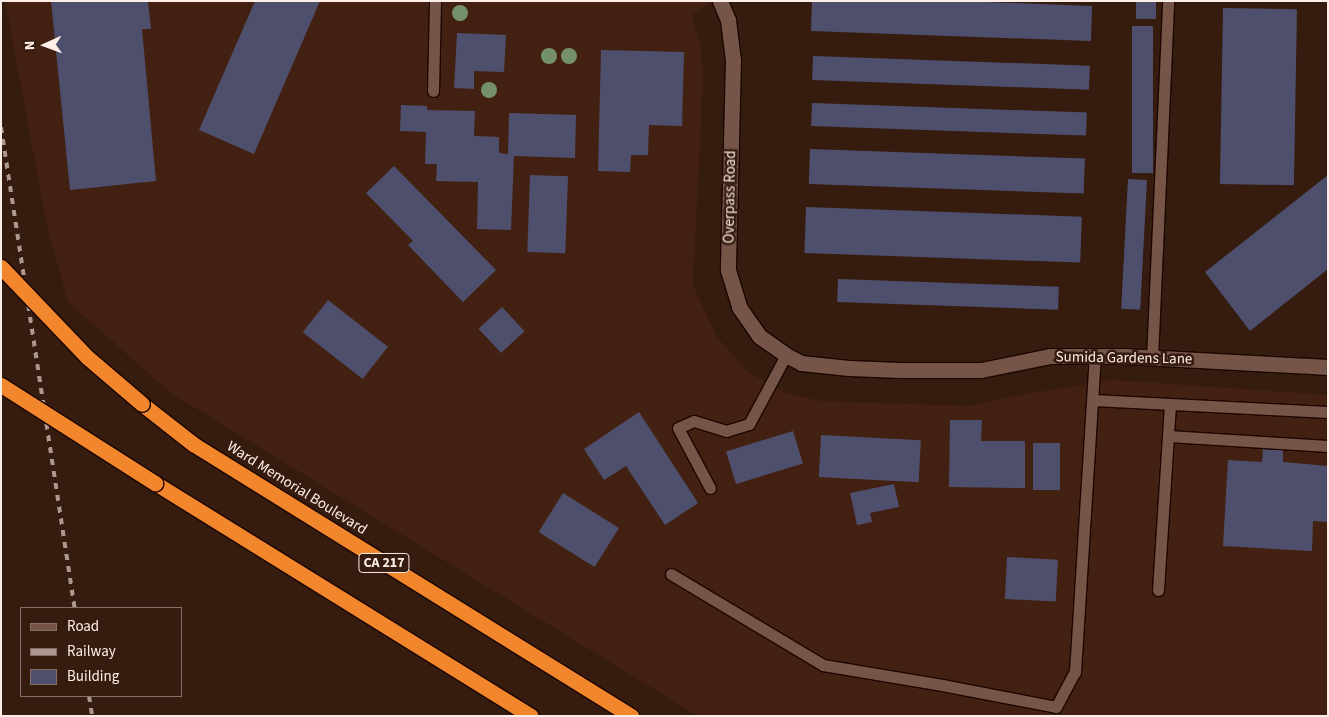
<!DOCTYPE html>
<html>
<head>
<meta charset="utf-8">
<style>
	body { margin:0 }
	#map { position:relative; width:1329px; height:717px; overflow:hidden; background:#361b0f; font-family:"Source Sans 3",sans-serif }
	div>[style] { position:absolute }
	.built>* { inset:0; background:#432112 }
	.building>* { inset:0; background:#4e4f6d; transform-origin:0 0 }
	.roads { filter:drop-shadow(1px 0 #1c0500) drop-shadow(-1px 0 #1c0500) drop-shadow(0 1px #1c0500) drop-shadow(0 -1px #1c0500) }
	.lane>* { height:11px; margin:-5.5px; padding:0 5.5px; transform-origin:5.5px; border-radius:5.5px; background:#755547 }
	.street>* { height:15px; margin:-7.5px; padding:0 7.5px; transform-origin:7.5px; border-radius:7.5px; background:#755547 }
	.highway>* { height:15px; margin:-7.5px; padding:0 7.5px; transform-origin:7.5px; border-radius:7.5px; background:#f2862c }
	.rail>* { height:4px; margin-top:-2px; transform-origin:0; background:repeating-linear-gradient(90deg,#ac988f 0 6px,transparent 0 12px) }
	.bridges { filter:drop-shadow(1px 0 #1c0500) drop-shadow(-1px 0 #1c0500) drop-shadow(0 1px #1c0500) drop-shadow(0 -1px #1c0500) }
	.highway-bridge>* { height:15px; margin:-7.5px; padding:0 7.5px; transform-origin:7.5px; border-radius:7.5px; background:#f2862c }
	.trees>* { width:16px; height:16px; margin:-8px; border-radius:50%; background:#75916a }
	span { translate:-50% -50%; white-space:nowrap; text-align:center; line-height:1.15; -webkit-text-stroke:5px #361b0f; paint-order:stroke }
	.shield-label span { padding:1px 4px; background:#361b0f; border:1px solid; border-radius:4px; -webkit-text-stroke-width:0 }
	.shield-label { font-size:14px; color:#feeee8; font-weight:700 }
	.street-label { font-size:15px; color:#feeee8 }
	.frame { position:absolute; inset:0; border:2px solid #feeee8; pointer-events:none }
	.legend { position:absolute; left:20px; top:607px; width:162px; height:90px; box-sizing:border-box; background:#361b0f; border:1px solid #866f66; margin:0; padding:6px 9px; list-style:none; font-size:15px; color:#feeee8 }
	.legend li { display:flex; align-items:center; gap:10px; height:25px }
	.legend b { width:25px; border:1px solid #866f66 }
	.north { position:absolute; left:20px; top:20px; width:50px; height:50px; -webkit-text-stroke:4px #361b0f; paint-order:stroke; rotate:268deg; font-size:14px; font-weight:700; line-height:20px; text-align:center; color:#feeee8 }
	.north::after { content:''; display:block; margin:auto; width:18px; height:22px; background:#feeee8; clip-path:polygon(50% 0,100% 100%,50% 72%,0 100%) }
</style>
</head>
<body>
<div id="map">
	<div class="built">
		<i style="clip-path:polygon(5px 1px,712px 1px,692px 16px,701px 49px,703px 78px,693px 286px,717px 337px,748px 372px,786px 393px,820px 401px,970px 406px,1015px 396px,1113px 380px,1328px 395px,1328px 716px,698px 716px,171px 393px,68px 302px,47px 226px)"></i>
	</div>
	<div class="building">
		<i style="clip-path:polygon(51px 1px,148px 1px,151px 29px,142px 29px,156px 181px,70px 190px)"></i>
		<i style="clip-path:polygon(255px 1px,320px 1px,254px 154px,199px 130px)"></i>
		<i style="clip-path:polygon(812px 1px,963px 1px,1092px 6px,1091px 41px,811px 31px)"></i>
		<i style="left:1136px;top:1px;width:20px;height:18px"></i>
		<i style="left:1223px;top:8px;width:74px;height:176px;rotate:1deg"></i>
		<i style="left:1132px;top:26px;width:21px;height:147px"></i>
		<i style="clip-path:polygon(457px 33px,506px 35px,504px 72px,474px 71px,474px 89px,454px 88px)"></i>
		<i style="clip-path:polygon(601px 50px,684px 52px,682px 126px,649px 125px,648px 155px,631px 155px,630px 172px,598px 171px)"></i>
		<i style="left:813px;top:56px;width:277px;height:24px;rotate:2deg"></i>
		<i style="left:812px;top:103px;width:275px;height:23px;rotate:2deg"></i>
		<i style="clip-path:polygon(401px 105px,427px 106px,427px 110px,475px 111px,474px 136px,499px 137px,499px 153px,508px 154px,509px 113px,576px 115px,575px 158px,514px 156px,511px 230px,477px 229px,478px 182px,436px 181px,437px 164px,425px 164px,426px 132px,400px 131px)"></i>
		<i style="left:810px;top:149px;width:275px;height:35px;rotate:2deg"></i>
		<i style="clip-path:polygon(394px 166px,496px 270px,463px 302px,408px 245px,413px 241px,366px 193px)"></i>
		<i style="left:530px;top:175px;width:38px;height:77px;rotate:2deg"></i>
		<i style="clip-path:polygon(1328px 175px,1328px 269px,1250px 331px,1205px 272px)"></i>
		<i style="left:1128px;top:179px;width:19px;height:130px;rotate:3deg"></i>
		<i style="left:806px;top:207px;width:276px;height:46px;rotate:2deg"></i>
		<i style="left:838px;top:279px;width:221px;height:23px;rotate:2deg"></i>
		<i style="left:328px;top:300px;width:76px;height:41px;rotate:38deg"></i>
		<i style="left:502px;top:307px;width:33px;height:32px;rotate:47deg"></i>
		<i style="clip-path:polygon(639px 412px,698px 503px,665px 525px,626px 466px,604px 480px,584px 449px)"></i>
		<i style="clip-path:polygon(950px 420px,982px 420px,981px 441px,1025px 441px,1025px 488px,949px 487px)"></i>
		<i style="left:793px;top:431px;width:34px;height:70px;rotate:73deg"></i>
		<i style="left:821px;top:435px;width:100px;height:42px;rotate:3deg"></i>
		<i style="left:1033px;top:443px;width:27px;height:47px"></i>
		<i style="clip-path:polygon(1263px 449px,1283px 450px,1283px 462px,1328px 466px,1328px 522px,1313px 521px,1312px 551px,1223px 546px,1228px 460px,1262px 462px)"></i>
		<i style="clip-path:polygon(894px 484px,899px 507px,870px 513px,872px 522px,857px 525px,850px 493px)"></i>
		<i style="left:563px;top:493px;width:66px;height:46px;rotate:32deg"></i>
		<i style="left:1007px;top:557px;width:51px;height:42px;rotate:3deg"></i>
	</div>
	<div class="roads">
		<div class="lane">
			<i style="left:433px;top:91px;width:90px;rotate:-88.7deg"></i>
			<i style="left:1152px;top:358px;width:357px;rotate:-87.4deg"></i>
			<i style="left:1093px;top:400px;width:235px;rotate:2.9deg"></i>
			<i style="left:1168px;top:436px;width:160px;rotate:3.6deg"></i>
			<i style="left:710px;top:488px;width:68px;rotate:-118.1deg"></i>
			<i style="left:678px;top:428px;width:17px;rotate:-24deg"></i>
			<i style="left:694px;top:421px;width:34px;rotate:17deg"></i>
			<i style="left:726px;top:431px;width:24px;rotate:-17deg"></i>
			<i style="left:749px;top:424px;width:78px;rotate:-61.8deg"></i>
			<i style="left:671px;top:574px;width:177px;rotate:30.9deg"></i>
			<i style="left:823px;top:665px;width:121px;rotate:9.5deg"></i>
			<i style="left:942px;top:685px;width:116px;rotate:10.9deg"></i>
			<i style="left:1056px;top:707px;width:40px;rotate:-62deg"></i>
			<i style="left:1075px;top:672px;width:317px;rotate:-86.4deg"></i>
			<i style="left:1158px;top:590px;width:186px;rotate:-86.3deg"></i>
		</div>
		<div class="street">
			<i style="left:720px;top:1px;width:21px;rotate:67deg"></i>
			<i style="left:728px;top:20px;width:40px;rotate:82.9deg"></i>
			<i style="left:733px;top:60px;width:210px;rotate:91.4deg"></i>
			<i style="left:728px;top:270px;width:39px;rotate:73deg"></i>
			<i style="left:739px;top:307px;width:35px;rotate:55deg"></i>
			<i style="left:759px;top:336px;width:33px;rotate:35deg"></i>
			<i style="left:786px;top:355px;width:17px;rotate:28deg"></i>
			<i style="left:801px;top:363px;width:48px;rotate:5.9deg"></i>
			<i style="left:849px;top:368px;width:51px;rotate:2.2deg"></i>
			<i style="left:900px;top:370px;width:81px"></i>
			<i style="left:981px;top:370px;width:70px;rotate:-11.5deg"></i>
			<i style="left:1050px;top:356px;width:75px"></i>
			<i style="left:1125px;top:356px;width:203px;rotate:3.1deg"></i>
		</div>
		<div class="highway">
			<i style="left:142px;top:404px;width:65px;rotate:38.1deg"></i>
			<i style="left:193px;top:444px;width:516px;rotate:31.84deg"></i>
			<i style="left:155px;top:483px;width:442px;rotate:31.8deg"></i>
		</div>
	</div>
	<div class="rail">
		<i style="left:1px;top:127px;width:487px;rotate:81.3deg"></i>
		<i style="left:89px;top:696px;width:20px;rotate:81deg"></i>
	</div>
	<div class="bridges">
		<div class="highway-bridge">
			<i style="left:1px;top:267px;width:124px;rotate:46.3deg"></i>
			<i style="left:87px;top:357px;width:72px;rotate:40.5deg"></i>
			<i style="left:1px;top:385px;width:183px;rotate:32.5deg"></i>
		</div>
	</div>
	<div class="trees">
		<i style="left:460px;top:13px"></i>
		<i style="left:549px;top:56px"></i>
		<i style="left:569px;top:56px"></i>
		<i style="left:489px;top:90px"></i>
	</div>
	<div class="shield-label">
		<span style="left:384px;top:563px">CA 217</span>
	</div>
	<div class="street-label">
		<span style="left:730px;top:197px;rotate:-89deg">Overpass Road</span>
		<span style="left:1124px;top:358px;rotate:1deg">Sumida Gardens Lane</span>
		<span style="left:297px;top:488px;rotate:32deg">Ward Memorial Boulevard</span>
	</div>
	<div class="frame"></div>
	<ul class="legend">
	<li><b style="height:6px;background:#755547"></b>Road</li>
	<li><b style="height:6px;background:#ac988f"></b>Railway</li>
	<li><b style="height:14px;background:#4e4f6d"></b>Building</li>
	</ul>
	<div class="north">N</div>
</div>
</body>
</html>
